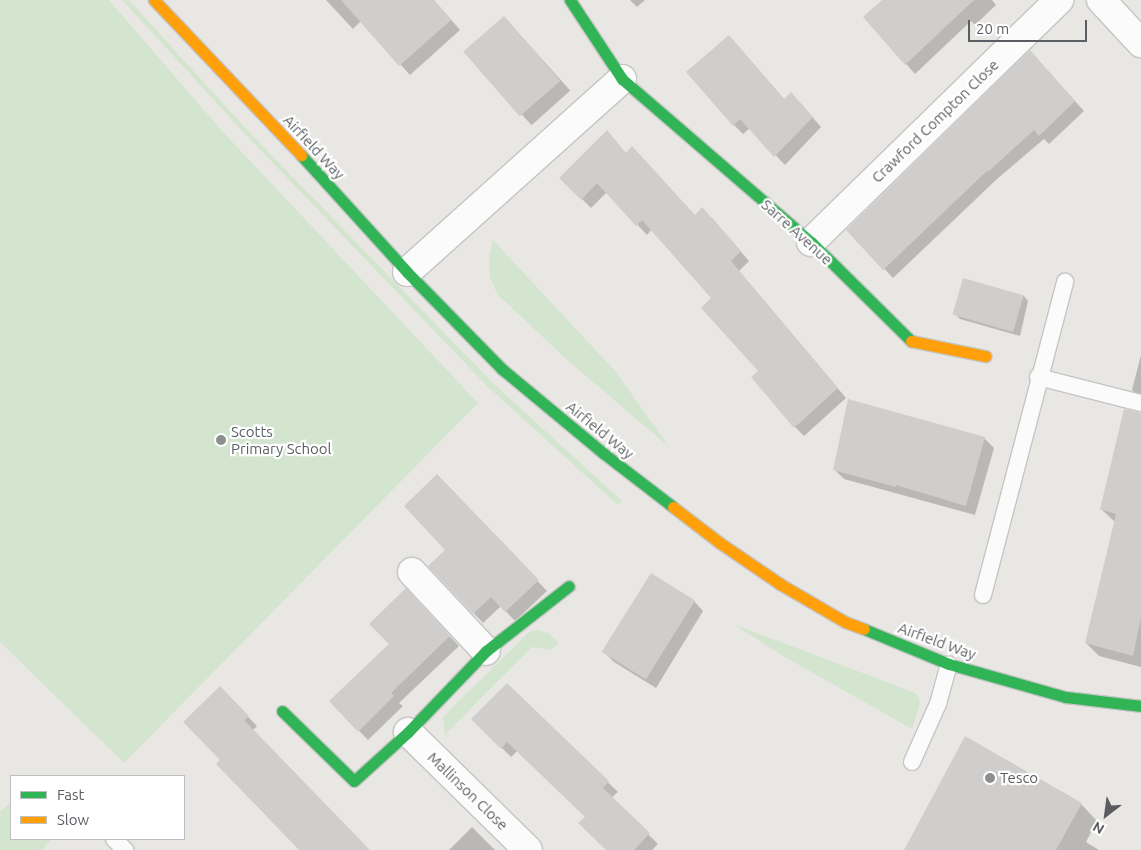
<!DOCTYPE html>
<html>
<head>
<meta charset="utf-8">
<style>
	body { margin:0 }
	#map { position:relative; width:1141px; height:850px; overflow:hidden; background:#e9e7e4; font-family:Ubuntu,sans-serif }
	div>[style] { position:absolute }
	.green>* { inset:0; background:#d4e5cf }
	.shadow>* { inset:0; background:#0003; transform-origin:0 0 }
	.building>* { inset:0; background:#d0cecd; transform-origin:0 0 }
	.roads { filter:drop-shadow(1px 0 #c5c5c5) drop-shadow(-1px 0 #c5c5c5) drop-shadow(0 1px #c5c5c5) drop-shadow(0 -1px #c5c5c5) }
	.lane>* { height:16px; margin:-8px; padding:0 8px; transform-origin:8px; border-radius:8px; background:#fcfbfb }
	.street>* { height:28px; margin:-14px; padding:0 14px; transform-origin:14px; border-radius:14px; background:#fcfbfb }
	.fast>* { height:11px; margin:-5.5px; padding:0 5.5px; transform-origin:5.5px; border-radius:5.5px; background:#30b455 }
	.slow>* { height:11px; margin:-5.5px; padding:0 5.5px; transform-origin:5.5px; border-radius:5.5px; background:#ff9f0a }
	.dots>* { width:14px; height:14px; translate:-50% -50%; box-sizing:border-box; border:2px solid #fff; border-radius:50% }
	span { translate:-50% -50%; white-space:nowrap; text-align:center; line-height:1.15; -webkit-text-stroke:4.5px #fff; paint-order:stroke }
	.street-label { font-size:15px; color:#5a5e62 }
	.poi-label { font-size:15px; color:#5a5e62 }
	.left { translate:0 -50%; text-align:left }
	.legend { position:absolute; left:10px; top:775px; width:175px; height:65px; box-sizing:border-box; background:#fff; border:1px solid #bdbfc0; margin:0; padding:6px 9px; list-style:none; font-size:15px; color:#5a5e62 }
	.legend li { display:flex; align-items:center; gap:10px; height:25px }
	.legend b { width:25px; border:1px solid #bdbfc0 }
	.north { position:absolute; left:1081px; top:790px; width:50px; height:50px; -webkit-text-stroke:4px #fff; paint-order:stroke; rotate:210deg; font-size:14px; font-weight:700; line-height:20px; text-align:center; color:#5a5e62 }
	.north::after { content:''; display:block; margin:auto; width:18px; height:22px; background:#5a5e62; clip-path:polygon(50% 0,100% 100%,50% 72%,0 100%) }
	.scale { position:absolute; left:968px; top:20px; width:119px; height:22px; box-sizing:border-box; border:2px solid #5a5e62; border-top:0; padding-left:6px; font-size:15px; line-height:18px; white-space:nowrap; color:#5a5e62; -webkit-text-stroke:4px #fff; paint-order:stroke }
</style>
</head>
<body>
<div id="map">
	<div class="green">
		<i style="clip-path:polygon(0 0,109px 0,223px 132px,478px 403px,124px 763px,0 642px)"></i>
		<i style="clip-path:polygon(122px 0,129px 0,250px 133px,492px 382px,622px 501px,618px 505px,488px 387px,246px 135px)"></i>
		<i style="clip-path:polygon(493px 240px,616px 372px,669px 447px,565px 358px,497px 294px,490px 277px,489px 257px)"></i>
		<i style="clip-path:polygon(733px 624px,913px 692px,918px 696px,920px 702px,912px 729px,783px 656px)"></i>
		<i style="clip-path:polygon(538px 630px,549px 633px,559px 643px,551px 650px,532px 647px,445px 735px,443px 718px,448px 712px,529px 632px)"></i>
		<i style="clip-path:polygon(11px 802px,11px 839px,52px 839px,42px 850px,0 850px,0 812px)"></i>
	</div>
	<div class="shadow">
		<i style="clip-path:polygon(326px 0,434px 0,460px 30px,410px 75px,361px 21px,353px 29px)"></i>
		<i style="clip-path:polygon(630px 0,645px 0,637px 7px)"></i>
		<i style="clip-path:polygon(884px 0,992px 0,996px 5px,975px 25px,971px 21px,915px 74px,865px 17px)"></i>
		<i style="left:504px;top:17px;width:99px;height:52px;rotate:48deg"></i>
		<i style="clip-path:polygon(729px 36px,785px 100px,800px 103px,821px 127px,785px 165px,750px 128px,743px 134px,734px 125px)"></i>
		<i style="clip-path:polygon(1039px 61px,1084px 111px,1049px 144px,1044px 139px,997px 179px,893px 278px,848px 230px)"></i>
		<i style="clip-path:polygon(607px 131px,626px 154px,695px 216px,712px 218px,749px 261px,739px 271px,846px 398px,804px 436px,795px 427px,713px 298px,652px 229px,647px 235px,607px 192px,591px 208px,561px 178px)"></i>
		<i style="clip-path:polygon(964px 280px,1024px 296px,1028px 301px,1020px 336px,960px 319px,955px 314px)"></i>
		<i style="clip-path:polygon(1141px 355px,1141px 399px,1132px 390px)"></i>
		<i style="clip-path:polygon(1141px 414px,1141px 667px,1099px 656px,1086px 643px,1115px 522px,1101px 509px)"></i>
		<i style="clip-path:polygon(984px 438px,994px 448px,975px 515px,844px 479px,834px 469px)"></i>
		<i style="clip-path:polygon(446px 485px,547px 591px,515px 621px,501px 606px,483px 623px,430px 567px,447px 550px)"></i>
		<i style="clip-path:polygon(415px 599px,459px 646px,399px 703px,403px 706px,368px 740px,330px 701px,390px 644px)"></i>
		<i style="clip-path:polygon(694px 601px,703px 611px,656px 688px,614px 662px,605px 653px)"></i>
		<i style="clip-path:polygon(507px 685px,618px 792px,611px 798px,658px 844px,652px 850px,608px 850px,586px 817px,517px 751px,511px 757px,473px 719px)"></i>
		<i style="clip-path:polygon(220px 688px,257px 726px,253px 730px,368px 850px,301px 850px,222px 760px)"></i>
		<i style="clip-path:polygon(1081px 804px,1097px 821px,1086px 842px,1099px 850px,905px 850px)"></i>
		<i style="clip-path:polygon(472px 827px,495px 850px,449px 850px)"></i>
	</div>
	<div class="building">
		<i style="clip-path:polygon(341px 0,434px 0,451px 20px,399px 66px)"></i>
		<i style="clip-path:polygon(882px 0,974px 0,905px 65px,863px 17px)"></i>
		<i style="left:504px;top:16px;width:86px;height:54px;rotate:49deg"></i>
		<i style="clip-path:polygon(729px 35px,784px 99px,791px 92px,813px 117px,774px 157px,740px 119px,733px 126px,686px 72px)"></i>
		<i style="clip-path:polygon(1030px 50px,1075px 101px,1039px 136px,1034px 130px,988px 172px,989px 169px,883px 270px,846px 230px)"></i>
		<i style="clip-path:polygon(607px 130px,626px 153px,632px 146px,695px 215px,702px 207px,741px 251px,731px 261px,838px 388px,794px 428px,751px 377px,758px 371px,701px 308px,711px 298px,642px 220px,636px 226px,597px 183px,581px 200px,559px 178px)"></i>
		<i style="left:963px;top:278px;width:63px;height:38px;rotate:16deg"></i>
		<i style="clip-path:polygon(848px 399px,985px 437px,966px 506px,896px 485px,896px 487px,833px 470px)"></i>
		<i style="clip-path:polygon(1124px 409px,1141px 413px,1141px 617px,1133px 656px,1085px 643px,1116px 514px,1100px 509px)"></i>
		<i style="clip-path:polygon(437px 474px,539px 580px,505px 612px,491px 597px,473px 614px,428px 566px,445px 550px,404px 506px)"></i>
		<i style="left:651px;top:573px;width:52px;height:93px;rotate:32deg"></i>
		<i style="clip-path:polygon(406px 588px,450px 636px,391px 693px,394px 696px,358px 732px,329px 701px,389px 644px,369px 624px)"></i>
		<i style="clip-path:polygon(507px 683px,609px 781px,603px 788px,650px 833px,634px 850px,606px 850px,578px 823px,585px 817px,507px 742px,501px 749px,471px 719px)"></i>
		<i style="clip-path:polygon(220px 686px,249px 716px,244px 720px,370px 850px,299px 850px,216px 764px,220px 760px,183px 722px)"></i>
		<i style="clip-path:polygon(965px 736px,1082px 803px,1056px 850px,904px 850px)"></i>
	</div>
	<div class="roads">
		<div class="lane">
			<i style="left:1038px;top:377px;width:106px;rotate:14.2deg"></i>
			<i style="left:983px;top:595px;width:324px;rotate:-75.3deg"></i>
			<i style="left:912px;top:762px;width:64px;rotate:-65.9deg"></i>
			<i style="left:938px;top:704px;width:41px;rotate:-74.6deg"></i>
			<i style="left:114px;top:839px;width:16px;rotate:45deg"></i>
		</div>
		<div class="street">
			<i style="left:1101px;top:0;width:59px;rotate:47.1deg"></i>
			<i style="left:811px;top:242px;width:347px;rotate:-44.3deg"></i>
			<i style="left:407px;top:272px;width:289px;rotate:-41.9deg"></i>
			<i style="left:412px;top:572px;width:108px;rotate:46.9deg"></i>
			<i style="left:408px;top:732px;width:168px;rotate:44.5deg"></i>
		</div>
		<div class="fast">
			<i style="left:570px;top:0;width:95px;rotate:56.6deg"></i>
			<i style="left:622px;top:79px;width:250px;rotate:40.8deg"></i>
			<i style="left:811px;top:242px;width:141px;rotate:44.7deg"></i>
			<i style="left:301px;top:155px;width:158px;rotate:47.8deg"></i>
			<i style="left:407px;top:272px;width:136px;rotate:45.6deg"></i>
			<i style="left:502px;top:369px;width:131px;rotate:39.7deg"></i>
			<i style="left:603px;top:453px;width:88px;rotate:37.6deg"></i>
			<i style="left:864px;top:629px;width:92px;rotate:22.4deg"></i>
			<i style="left:949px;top:664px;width:122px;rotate:15.8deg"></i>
			<i style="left:1066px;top:697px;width:76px;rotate:6.8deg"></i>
			<i style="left:282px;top:711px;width:100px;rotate:44.2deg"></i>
			<i style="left:354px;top:781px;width:73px;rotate:-42.2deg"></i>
			<i style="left:408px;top:732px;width:112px;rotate:-46.1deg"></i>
			<i style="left:486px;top:651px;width:105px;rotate:-38.1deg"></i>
		</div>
		<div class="slow">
			<i style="left:154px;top:0;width:214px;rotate:46.5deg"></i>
			<i style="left:911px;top:341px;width:76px;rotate:11.5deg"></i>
			<i style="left:673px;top:507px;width:59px;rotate:37.5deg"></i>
			<i style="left:720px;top:543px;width:73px;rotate:34.3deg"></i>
			<i style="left:780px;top:584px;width:75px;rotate:30.3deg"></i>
			<i style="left:845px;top:622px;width:20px;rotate:20deg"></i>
		</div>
	</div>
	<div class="dots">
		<i style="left:221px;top:440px;background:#8c8e90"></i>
		<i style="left:990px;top:778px;background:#8c8e90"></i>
	</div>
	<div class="street-label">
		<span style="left:935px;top:121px;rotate:-44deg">Crawford Compton Close</span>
		<span style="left:314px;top:147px;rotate:47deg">Airfield Way</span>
		<span style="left:797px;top:232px;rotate:42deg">Sarre Avenue</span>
		<span style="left:600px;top:430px;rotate:39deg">Airfield Way</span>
		<span style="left:937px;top:641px;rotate:20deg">Airfield Way</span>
		<span style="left:468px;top:791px;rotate:44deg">Mallinson Close</span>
	</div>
	<div class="poi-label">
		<span class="left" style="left:231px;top:440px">Scotts<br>Primary School</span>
		<span class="left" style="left:1000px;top:778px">Tesco</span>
	</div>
	<ul class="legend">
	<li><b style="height:6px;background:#30b455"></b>Fast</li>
	<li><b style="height:6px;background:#ff9f0a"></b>Slow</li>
	</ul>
	<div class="north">N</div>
	<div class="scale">20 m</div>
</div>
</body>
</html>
